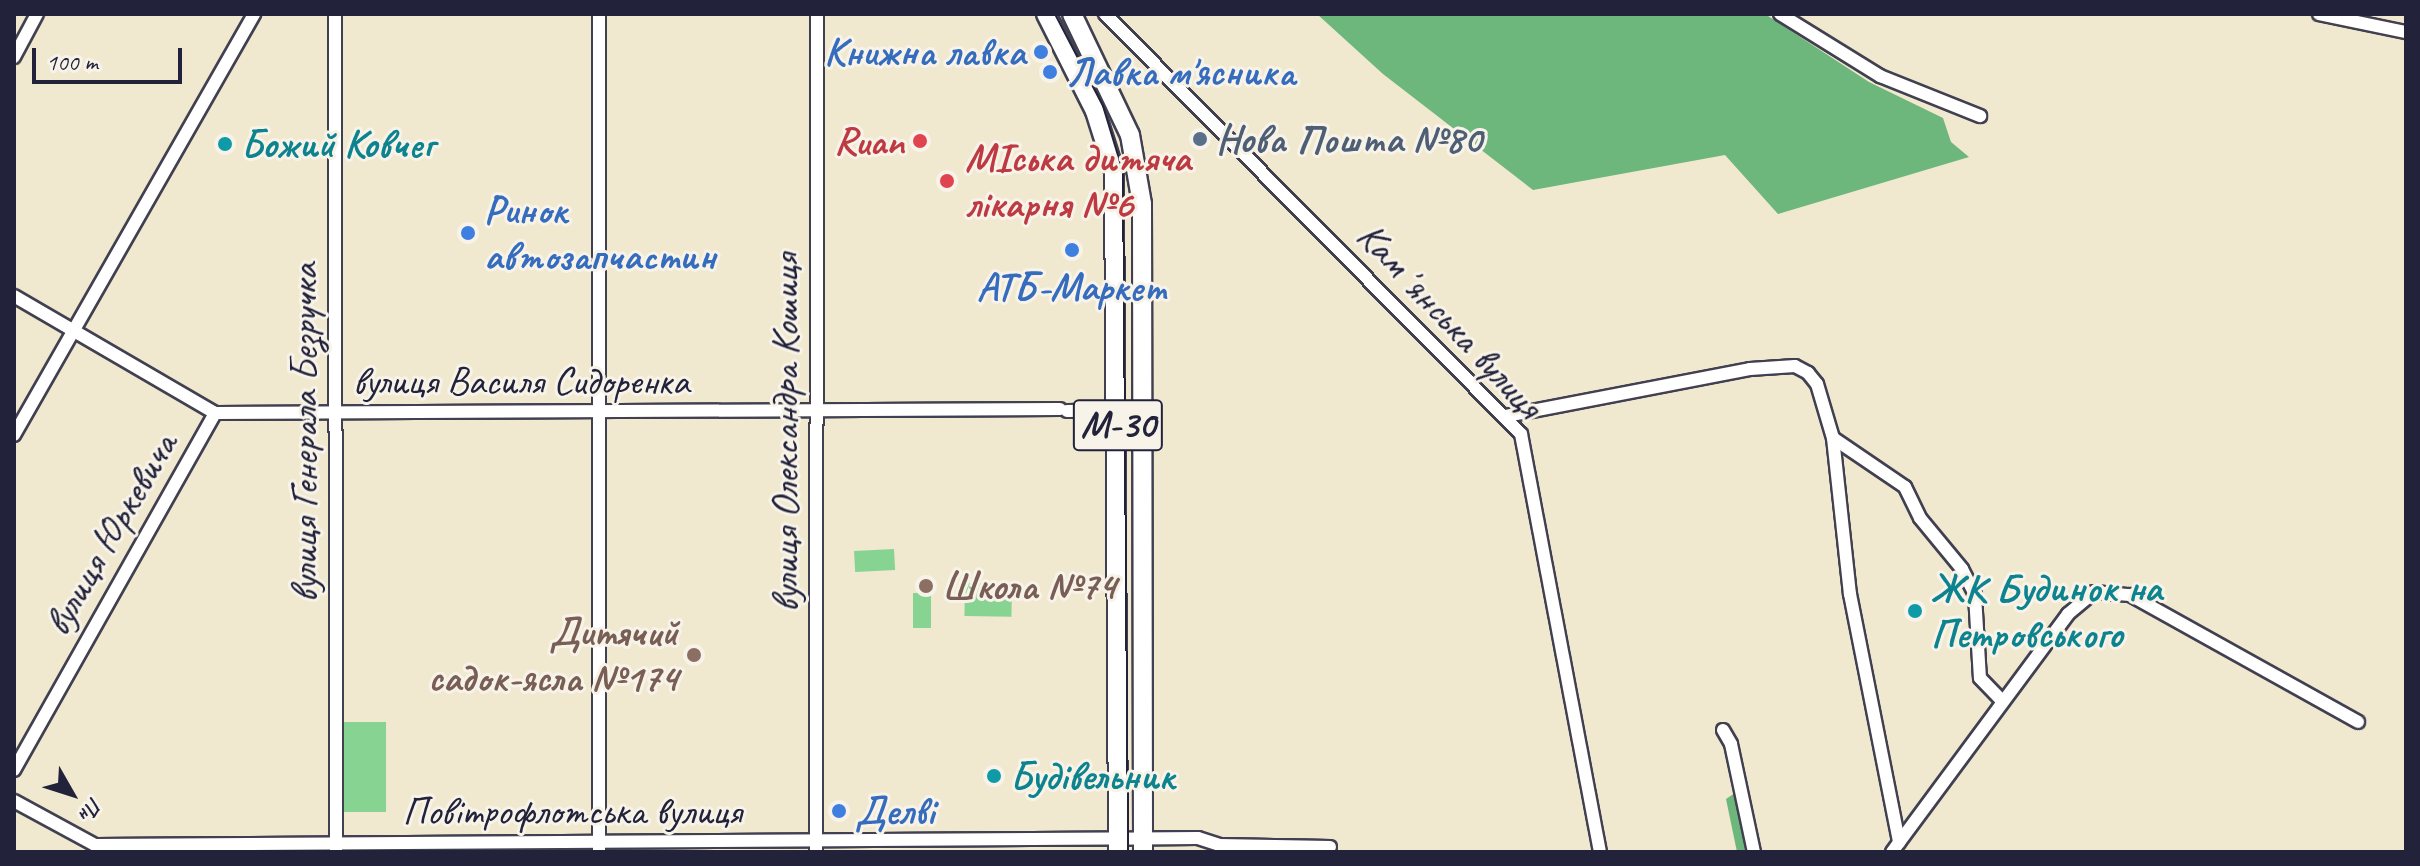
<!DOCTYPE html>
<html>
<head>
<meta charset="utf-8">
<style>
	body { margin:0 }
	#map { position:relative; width:2420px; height:866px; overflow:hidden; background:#f0e8cf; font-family:Caveat,sans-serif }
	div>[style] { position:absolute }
	.green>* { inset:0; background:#87d492; transform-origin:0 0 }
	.forest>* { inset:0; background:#6db67c }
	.roads { filter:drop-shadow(2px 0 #414051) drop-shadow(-2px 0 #414051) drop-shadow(0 2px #414051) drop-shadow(0 -2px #414051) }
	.minor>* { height:12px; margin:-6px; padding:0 6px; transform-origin:6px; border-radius:6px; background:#fff }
	.highway>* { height:18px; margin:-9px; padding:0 9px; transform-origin:9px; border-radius:9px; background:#fff }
	.tram>* { height:2px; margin:-1px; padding:0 1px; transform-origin:1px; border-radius:1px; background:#22223b }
	.dots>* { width:22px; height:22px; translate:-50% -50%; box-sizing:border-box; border:4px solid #f7f3e8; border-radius:50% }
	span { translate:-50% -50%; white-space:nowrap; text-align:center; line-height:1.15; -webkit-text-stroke:6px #f7f3e8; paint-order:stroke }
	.shield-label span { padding:2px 6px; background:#f7f3e8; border:2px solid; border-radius:6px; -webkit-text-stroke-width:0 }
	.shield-label { font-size:38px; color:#22223b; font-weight:700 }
	.shop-label { font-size:40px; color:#366cbe; font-weight:700 }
	.right { translate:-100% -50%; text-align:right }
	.left { translate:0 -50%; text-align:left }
	.service-label { font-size:40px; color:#4e5e75; font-weight:700 }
	.health-label { font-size:40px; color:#be3a42; font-weight:700 }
	.culture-label { font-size:40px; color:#0d838f; font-weight:700 }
	.street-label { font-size:40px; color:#22223b }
	.education-label { font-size:40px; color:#785e54; font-weight:700 }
	.frame { position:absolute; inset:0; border:16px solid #22223b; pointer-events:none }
	.north { position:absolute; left:32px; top:754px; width:80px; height:80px; -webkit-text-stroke:6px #f7f3e8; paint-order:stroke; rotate:129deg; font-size:22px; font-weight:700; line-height:32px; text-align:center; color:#22223b }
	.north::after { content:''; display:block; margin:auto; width:28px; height:36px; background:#22223b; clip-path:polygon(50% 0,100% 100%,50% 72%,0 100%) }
	.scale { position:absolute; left:32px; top:48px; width:150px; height:36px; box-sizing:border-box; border:4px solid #22223b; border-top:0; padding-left:10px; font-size:24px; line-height:28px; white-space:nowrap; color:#22223b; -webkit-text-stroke:6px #f7f3e8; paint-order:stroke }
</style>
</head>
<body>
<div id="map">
	<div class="green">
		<i style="left:894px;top:549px;width:21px;height:40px;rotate:87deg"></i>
		<i style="left:965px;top:583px;width:47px;height:33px;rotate:1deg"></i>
		<i style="left:913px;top:593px;width:18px;height:35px"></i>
		<i style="left:341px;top:722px;width:45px;height:90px"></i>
	</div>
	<div class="forest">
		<i style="clip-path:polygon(1317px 14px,1765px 14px,1869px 82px,1943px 118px,1951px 142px,1969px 157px,1778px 214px,1725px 155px,1533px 190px,1383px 74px)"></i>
		<i style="clip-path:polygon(1735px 793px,1749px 852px,1737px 852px,1726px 799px)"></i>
	</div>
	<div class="roads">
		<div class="minor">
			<i style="left:335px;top:14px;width:837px;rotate:89.93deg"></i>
			<i style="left:599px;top:14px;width:837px;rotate:90deg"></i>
			<i style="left:1105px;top:14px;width:591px;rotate:45.27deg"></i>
			<i style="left:1521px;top:434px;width:425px;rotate:79.3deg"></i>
			<i style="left:1780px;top:14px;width:118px;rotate:31.8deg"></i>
			<i style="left:1880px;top:76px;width:108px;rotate:21.8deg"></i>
			<i style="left:2319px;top:14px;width:89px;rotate:11.7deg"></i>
			<i style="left:14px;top:57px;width:49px;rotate:-61.9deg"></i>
			<i style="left:14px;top:296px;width:233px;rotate:30.2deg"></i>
			<i style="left:215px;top:413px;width:845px;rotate:-0.27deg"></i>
			<i style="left:1067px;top:411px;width:75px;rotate:-0.8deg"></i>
			<i style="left:1506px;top:416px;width:248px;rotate:-10.9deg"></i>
			<i style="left:1750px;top:369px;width:45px;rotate:-3.8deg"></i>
			<i style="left:1795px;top:366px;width:15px;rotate:28deg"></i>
			<i style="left:1808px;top:373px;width:14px;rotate:51deg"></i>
			<i style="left:1817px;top:384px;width:56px;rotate:73.5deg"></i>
			<i style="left:1833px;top:438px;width:157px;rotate:83.8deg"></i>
			<i style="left:1850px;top:594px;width:253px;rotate:78.8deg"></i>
			<i style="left:14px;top:435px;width:485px;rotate:-60.3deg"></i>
			<i style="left:1833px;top:438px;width:87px;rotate:34.2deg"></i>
			<i style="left:1905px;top:487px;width:34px;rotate:64deg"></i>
			<i style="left:1920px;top:518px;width:66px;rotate:50.5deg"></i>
			<i style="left:1962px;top:569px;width:29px;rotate:63deg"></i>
			<i style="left:1975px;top:595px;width:83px;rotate:86.6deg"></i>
			<i style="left:1980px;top:678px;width:32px;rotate:46deg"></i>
			<i style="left:1723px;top:730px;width:16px;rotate:60deg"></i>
			<i style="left:1731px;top:744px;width:110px;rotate:78deg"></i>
			<i style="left:14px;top:770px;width:410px;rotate:-60.6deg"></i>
			<i style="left:14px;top:801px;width:92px;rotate:28.5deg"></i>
			<i style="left:95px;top:845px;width:1103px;rotate:-0.36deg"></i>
			<i style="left:1198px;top:838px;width:22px;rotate:18deg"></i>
			<i style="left:1219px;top:845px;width:111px;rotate:1deg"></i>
			<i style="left:816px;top:852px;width:838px;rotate:-89.93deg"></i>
			<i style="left:1892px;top:852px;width:296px;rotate:-53.5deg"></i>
			<i style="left:2068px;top:614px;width:34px;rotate:-40deg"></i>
			<i style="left:2094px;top:592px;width:36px;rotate:5deg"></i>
			<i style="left:2130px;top:595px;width:261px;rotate:29.1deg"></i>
		</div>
		<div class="highway">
			<i style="left:1046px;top:14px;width:109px;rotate:63.2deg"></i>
			<i style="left:1095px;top:111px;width:63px;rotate:72.4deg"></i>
			<i style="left:1114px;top:171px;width:681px;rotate:89.66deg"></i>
			<i style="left:1072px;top:14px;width:134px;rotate:64.4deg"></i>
			<i style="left:1130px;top:135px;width:70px;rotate:80.1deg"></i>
			<i style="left:1142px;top:204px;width:648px;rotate:89.91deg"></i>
		</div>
	</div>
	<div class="tram">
		<i style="left:1055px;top:14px;width:104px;rotate:62.4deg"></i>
		<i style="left:1103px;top:106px;width:69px;rotate:73.1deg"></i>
		<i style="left:1123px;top:172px;width:680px;rotate:89.58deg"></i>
	</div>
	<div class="dots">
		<i style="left:1041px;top:52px;background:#3f7fe0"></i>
		<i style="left:1050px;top:72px;background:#3f7fe0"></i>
		<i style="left:1200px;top:139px;background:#5c6f8a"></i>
		<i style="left:920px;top:141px;background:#e0444e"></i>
		<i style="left:225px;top:144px;background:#0f9aa8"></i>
		<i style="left:947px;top:181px;background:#e0444e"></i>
		<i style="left:468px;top:233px;background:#3f7fe0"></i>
		<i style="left:1072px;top:250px;background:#3f7fe0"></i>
		<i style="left:926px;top:586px;background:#8d6e63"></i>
		<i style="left:1915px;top:611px;background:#0f9aa8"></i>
		<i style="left:694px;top:655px;background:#8d6e63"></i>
		<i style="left:994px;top:776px;background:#0f9aa8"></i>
		<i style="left:839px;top:811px;background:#3f7fe0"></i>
	</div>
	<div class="shield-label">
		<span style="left:1118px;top:425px">М-30</span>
	</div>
	<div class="shop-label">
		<span class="right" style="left:1025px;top:52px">Книжна лавка</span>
		<span class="left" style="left:1066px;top:72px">Лавка м'ясника</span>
		<span class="left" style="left:484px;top:233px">Ринок<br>автозапчастин</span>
		<span style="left:1072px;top:287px">АТБ-Маркет</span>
		<span class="left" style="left:855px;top:811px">Делві</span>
	</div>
	<div class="service-label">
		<span class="left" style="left:1216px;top:139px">Нова Пошта №80</span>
	</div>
	<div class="health-label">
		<span class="right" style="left:904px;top:141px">Ruan</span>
		<span class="left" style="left:965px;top:181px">МІська дитяча<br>лікарня №6</span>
	</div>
	<div class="culture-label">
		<span class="left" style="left:241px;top:144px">Божий Ковчег</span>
		<span class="left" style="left:1931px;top:611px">ЖК Будинок на<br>Петровського</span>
		<span class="left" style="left:1010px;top:776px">Будівельник</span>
	</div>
	<div class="street-label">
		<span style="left:1450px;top:320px;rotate:47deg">Камʼянська вулиця</span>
		<span style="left:521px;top:381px">вулиця Василя Сидоренка</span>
		<span style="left:304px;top:433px;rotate:-90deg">вулиця Генерала Безручка</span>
		<span style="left:785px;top:433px;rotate:-90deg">вулиця Олександра Кошиця</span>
		<span style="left:110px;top:534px;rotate:-60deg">вулиця Юркевича</span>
		<span style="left:572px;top:811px">Повітрофлотська вулиця</span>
	</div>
	<div class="education-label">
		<span class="left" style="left:942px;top:586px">Школа №74</span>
		<span class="right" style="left:678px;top:655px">Дитячий<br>садок-ясла №174</span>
	</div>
	<div class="frame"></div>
	<div class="north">Пн</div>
	<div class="scale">100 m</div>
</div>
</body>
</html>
